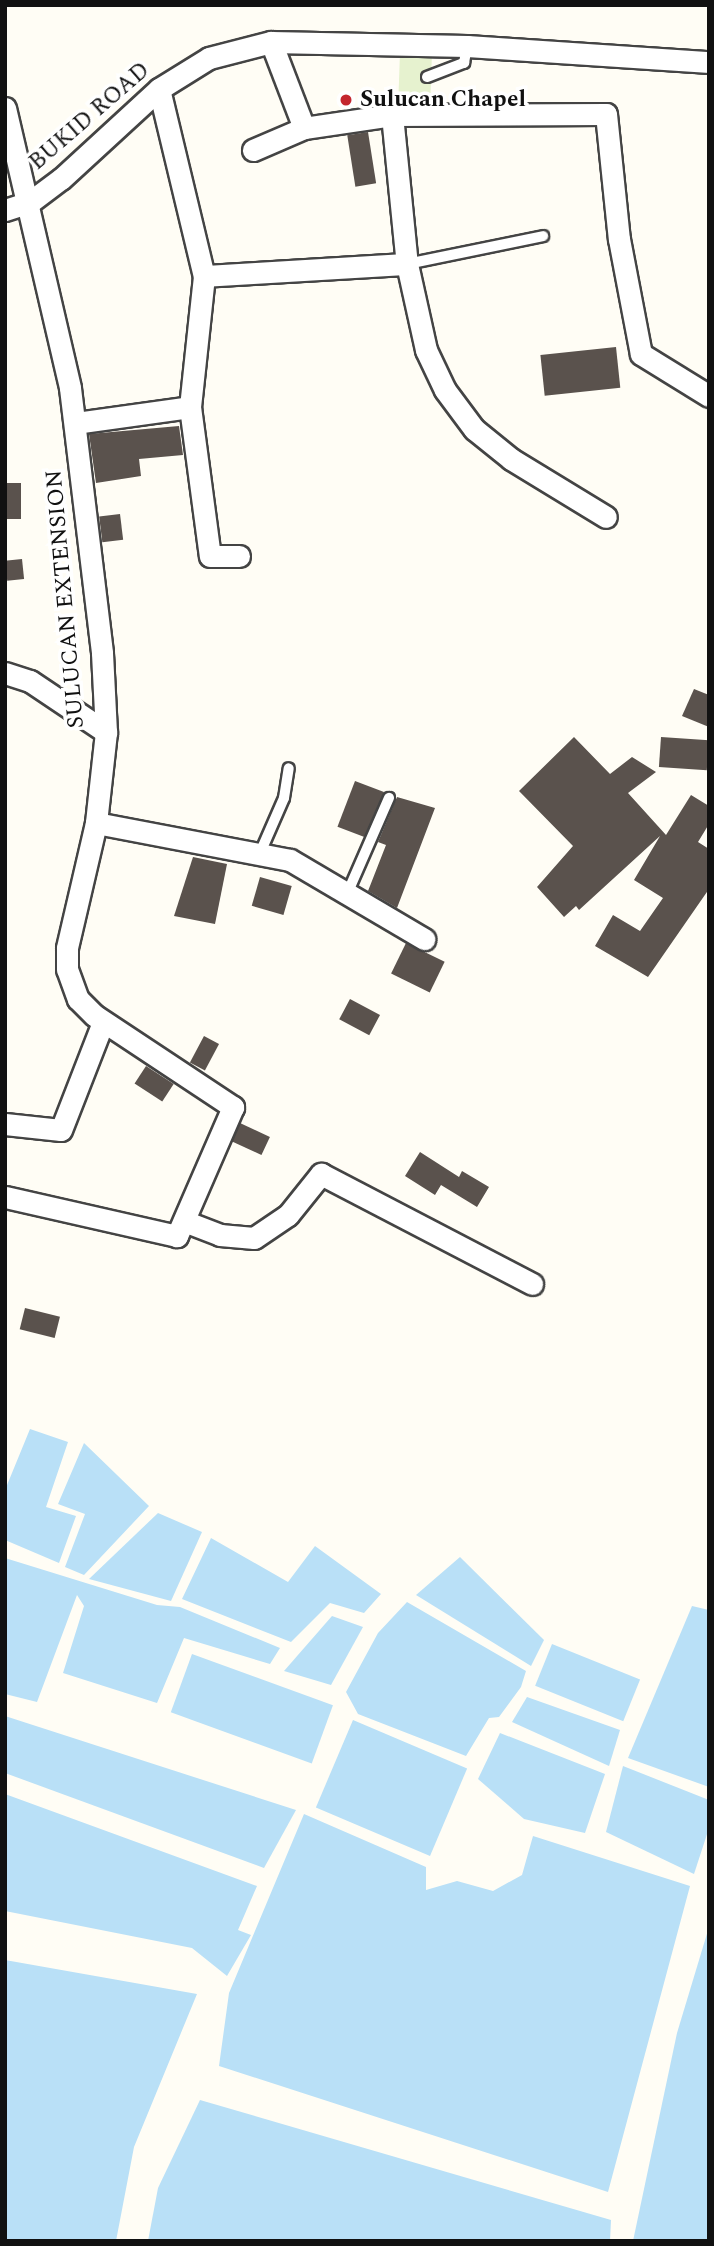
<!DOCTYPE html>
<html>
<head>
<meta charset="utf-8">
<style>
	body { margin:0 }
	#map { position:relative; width:714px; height:2246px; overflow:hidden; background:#fffdf5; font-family:Spectral,serif }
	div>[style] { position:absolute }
	.pitch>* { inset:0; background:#e6f2cf; transform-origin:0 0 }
	.water>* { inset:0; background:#b9e0f7; transform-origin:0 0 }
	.building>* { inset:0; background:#5a524d; transform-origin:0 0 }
	.roads { filter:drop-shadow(2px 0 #444) drop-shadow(-2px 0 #444) drop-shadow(0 2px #444) drop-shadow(0 -2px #444) }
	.lane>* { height:10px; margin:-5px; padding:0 5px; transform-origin:5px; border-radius:5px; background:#fff }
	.street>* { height:21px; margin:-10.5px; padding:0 10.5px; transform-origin:10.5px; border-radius:10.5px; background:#fff }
	.dots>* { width:19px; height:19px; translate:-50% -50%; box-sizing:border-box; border:4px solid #fff; border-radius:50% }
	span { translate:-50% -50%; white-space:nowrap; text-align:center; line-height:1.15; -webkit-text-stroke:7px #fff; paint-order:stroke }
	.poi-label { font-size:23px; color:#111; font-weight:700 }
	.left { translate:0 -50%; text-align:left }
	.street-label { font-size:23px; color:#111 }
	.frame { position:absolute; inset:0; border:7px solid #111; pointer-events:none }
</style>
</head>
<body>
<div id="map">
	<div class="pitch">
		<i style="left:400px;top:52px;width:32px;height:59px;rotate:2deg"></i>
	</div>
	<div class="water">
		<i style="clip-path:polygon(30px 1429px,68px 1442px,46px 1507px,76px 1516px,59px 1563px,5px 1540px,5px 1490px)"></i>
		<i style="clip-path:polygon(84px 1443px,149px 1506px,84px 1575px,65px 1567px,85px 1514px,58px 1504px)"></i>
		<i style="clip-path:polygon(158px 1513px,202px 1532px,171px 1601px,89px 1579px)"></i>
		<i style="clip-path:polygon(211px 1538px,288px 1582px,315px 1546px,381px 1594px,364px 1613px,330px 1603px,291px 1642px,182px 1599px)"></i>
		<i style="clip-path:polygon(460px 1557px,544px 1640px,531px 1666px,416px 1595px)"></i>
		<i style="clip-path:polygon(5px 1558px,157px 1605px,180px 1607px,280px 1648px,270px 1664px,184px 1638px,157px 1703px,63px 1673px,84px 1606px,77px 1595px,37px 1702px,5px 1694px)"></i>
		<i style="clip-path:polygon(407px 1602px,526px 1671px,521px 1687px,499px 1717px,489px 1718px,466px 1756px,358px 1714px,346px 1692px,378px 1633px)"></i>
		<i style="clip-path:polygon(692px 1606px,709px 1610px,709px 1787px,628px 1758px)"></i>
		<i style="clip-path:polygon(332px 1616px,363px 1627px,331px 1685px,284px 1671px)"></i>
		<i style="left:552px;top:1644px;width:95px;height:45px;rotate:22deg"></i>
		<i style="left:192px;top:1654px;width:150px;height:62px;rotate:20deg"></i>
		<i style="clip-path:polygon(527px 1697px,620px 1730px,609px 1766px,512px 1722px)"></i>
		<i style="clip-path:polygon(5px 1716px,296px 1810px,264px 1868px,5px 1773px)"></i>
		<i style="left:353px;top:1720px;width:124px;height:95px;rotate:23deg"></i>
		<i style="clip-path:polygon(500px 1733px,605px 1774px,585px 1833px,524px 1819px,478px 1779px)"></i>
		<i style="clip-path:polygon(623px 1766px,709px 1800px,709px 1828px,694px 1874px,606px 1832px)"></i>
		<i style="clip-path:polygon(5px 1794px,257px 1886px,238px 1930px,251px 1935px,227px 1976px,192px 1948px,5px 1911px)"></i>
		<i style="clip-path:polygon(304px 1814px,426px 1867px,426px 1890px,457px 1881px,493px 1891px,522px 1875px,533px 1836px,690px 1886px,608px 2192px,219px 2066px,229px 1993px)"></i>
		<i style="clip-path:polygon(709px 1927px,709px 2241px,633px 2241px,677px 2033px)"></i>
		<i style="clip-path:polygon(5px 1960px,197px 1994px,134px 2147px,116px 2241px,5px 2241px)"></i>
		<i style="clip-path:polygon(200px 2100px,611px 2220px,610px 2241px,148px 2241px,158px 2188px)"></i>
	</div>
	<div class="building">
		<i style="left:368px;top:132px;width:52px;height:21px;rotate:81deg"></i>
		<i style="left:616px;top:347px;width:41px;height:76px;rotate:84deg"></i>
		<i style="clip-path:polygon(179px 426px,183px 455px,139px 459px,141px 476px,96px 483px,89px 434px)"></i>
		<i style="left:5px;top:483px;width:16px;height:36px"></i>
		<i style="left:120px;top:514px;width:26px;height:21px;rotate:83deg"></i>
		<i style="left:22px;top:559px;width:20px;height:17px;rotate:84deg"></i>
		<i style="clip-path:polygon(694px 689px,709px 695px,709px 727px,682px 716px)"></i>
		<i style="clip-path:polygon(574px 737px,610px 774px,632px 757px,656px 772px,628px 793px,666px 835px,691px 795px,709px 806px,709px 824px,698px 842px,709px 849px,709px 889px,648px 977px,595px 946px,613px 915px,640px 931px,663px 898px,634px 880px,660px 836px,579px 910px,576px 906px,564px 917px,537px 887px,573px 846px,519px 791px)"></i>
		<i style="left:661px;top:737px;width:48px;height:30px;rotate:4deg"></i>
		<i style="left:355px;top:781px;width:31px;height:49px;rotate:21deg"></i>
		<i style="clip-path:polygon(397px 797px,435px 808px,397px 908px,368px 891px,386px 845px,378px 842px)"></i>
		<i style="clip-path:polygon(193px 857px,227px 864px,215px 924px,174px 916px)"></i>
		<i style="left:260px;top:877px;width:33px;height:30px;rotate:16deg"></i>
		<i style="left:406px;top:943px;width:43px;height:34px;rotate:26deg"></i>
		<i style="left:350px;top:999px;width:34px;height:23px;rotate:28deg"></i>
		<i style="left:204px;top:1036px;width:17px;height:30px;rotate:28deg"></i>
		<i style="left:146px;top:1066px;width:33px;height:21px;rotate:33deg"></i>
		<i style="left:240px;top:1123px;width:33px;height:20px;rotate:25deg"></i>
		<i style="clip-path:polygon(420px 1152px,459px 1177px,462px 1171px,489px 1187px,477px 1207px,441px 1185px,435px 1195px,405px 1176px)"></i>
		<i style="left:25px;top:1308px;width:36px;height:22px;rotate:14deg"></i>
	</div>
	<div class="roads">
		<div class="lane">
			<i style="left:427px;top:77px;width:40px;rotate:-21deg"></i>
			<i style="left:464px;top:63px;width:17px;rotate:-80deg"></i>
			<i style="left:407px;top:264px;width:139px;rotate:-11.6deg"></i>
			<i style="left:260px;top:853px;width:60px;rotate:-66.4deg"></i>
			<i style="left:284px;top:798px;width:30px;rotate:-81deg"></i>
			<i style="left:347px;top:894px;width:105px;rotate:-66.4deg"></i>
		</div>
		<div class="street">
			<i style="left:159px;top:89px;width:192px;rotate:76.5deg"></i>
			<i style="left:204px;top:276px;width:132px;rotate:96.1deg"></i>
			<i style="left:5px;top:108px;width:287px;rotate:76.9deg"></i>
			<i style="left:70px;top:388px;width:267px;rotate:83.1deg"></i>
			<i style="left:102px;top:653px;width:79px;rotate:87.1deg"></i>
			<i style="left:106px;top:732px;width:92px;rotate:96.3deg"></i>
			<i style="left:96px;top:823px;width:128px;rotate:103.1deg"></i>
			<i style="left:67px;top:948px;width:21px;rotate:90deg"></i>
			<i style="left:67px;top:969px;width:32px;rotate:70deg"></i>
			<i style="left:78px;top:999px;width:23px;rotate:45deg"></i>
			<i style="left:94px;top:1015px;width:167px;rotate:33.5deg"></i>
			<i style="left:233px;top:1107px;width:141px;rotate:113.5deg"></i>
			<i style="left:177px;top:1236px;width:176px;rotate:-167.2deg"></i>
			<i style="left:392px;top:115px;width:150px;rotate:84.3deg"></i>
			<i style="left:407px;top:264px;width:88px;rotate:77.5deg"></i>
			<i style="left:426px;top:350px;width:44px;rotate:64.6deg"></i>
			<i style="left:445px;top:390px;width:49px;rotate:53.4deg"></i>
			<i style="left:474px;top:429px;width:48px;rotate:39deg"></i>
			<i style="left:511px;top:459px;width:111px;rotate:31.4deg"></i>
			<i style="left:304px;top:128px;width:89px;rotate:-8.4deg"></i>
			<i style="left:392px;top:115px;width:214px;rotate:-0.3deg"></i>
			<i style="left:606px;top:114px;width:126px;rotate:84.1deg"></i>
			<i style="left:619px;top:239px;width:117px;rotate:79.2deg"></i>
			<i style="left:641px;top:354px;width:80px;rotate:31.7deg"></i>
			<i style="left:253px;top:150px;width:56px;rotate:-23.3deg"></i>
			<i style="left:304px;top:128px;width:92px;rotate:-111deg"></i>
			<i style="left:5px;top:210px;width:26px;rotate:-18deg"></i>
			<i style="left:30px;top:202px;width:39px;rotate:-37deg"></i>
			<i style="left:61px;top:179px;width:133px;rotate:-42.6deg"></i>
			<i style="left:159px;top:89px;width:59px;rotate:-31.8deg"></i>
			<i style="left:209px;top:58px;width:64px;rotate:-14.5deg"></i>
			<i style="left:271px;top:42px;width:196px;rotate:1.2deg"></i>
			<i style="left:467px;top:46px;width:243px;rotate:3.8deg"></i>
			<i style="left:204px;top:276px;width:203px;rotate:-3.4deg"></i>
			<i style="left:76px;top:423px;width:115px;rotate:-8deg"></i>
			<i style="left:190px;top:407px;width:150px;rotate:82.4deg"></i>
			<i style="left:210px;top:556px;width:29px"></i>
			<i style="left:5px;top:673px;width:26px;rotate:18deg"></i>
			<i style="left:30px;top:681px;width:92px;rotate:33.9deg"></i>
			<i style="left:96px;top:823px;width:197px;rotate:10.8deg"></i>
			<i style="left:290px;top:860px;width:156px;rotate:30.5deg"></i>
			<i style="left:5px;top:1124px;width:56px;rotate:6.1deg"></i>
			<i style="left:61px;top:1130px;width:116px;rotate:-68.7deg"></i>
			<i style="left:184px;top:1221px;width:39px;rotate:21deg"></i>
			<i style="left:220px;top:1235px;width:34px;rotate:5deg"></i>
			<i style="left:254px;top:1238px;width:41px;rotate:-34.1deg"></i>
			<i style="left:288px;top:1215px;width:53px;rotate:-51.2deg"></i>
			<i style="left:321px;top:1174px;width:238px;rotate:27.5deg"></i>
		</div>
	</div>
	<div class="dots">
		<i style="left:346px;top:100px;background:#c4262e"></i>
	</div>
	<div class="poi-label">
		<span class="left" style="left:360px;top:100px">Sulucan Chapel</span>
	</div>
	<div class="street-label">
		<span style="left:90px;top:117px;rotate:-41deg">BUKID ROAD</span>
		<span style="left:66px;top:599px;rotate:-95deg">SULUCAN EXTENSION</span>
	</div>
	<div class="frame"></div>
</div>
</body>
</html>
